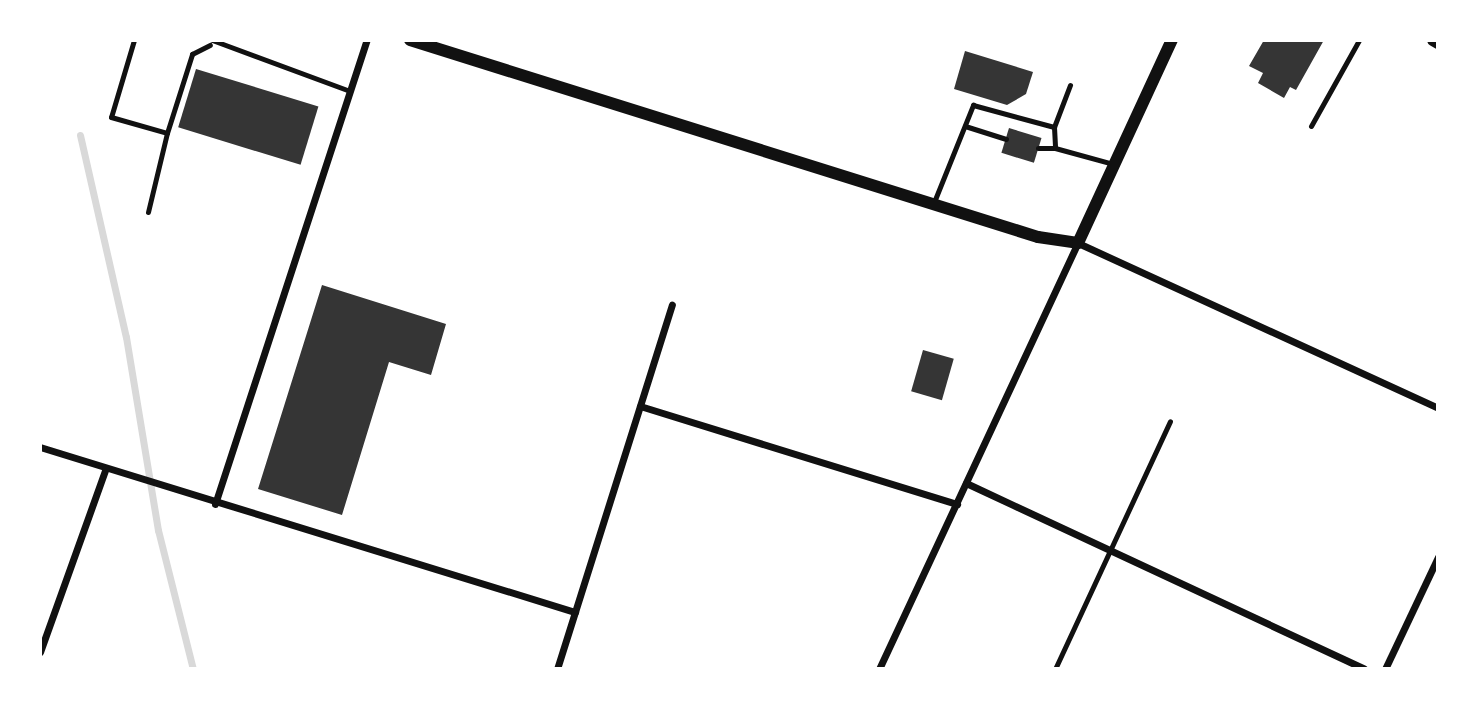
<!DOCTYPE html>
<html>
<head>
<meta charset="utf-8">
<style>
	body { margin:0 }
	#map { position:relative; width:1478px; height:709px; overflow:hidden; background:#fff; font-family:"Noto Sans",sans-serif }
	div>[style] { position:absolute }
	.stream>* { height:7px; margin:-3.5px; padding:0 3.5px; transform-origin:3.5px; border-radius:3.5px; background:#d9d9d9 }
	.building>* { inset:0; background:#353535; transform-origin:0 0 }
	.service>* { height:5px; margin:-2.5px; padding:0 2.5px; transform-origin:2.5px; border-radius:2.5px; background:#111 }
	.minor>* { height:7px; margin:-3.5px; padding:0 3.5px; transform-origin:3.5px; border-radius:3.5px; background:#111 }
	.tertiary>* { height:12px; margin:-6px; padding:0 6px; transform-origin:6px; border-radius:6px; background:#111 }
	span { translate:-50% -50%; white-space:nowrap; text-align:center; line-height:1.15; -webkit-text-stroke:6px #fff; paint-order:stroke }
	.frame { position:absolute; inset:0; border:42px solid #fff; pointer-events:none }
</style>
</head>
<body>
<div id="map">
	<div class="stream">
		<i style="left:80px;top:135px;width:207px;rotate:77.2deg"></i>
		<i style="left:126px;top:337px;width:196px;rotate:80.6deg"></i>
		<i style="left:158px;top:530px;width:143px;rotate:75.9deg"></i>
	</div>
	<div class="building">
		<i style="clip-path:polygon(1264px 40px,1324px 40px,1296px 90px,1290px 87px,1284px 98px,1258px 83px,1263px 73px,1249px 66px)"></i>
		<i style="clip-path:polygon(965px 51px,1033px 72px,1026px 94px,1007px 105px,954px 89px)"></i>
		<i style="left:196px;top:69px;width:128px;height:61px;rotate:17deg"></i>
		<i style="left:1009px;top:128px;width:34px;height:26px;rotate:17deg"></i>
		<i style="clip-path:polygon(322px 285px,446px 324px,431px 375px,389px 362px,342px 515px,258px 489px)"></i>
		<i style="left:923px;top:350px;width:32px;height:43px;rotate:16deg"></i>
	</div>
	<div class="service">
		<i style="left:134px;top:40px;width:80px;rotate:106.6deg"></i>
		<i style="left:111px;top:117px;width:58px;rotate:15.9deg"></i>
		<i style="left:167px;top:133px;width:83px;rotate:-72.4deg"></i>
		<i style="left:192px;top:54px;width:20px;rotate:-27deg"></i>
		<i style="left:212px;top:40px;width:147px;rotate:20.3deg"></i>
		<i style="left:965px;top:126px;width:43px;rotate:17.6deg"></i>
		<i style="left:1311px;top:126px;width:98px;rotate:-60.8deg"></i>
		<i style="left:1054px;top:127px;width:45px;rotate:-69.1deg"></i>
		<i style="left:1038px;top:148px;width:17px"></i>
		<i style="left:934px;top:202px;width:105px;rotate:-68.1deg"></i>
		<i style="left:973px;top:105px;width:84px;rotate:15.2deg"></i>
		<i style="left:1054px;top:127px;width:21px;rotate:87deg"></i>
		<i style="left:1055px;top:148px;width:60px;rotate:15.4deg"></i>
		<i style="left:148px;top:212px;width:81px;rotate:-76.5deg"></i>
		<i style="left:1055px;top:669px;width:273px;rotate:-65.1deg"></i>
	</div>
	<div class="minor">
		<i style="left:640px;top:406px;width:332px;rotate:17.2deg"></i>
		<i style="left:40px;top:447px;width:560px;rotate:17.14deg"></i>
		<i style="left:966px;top:483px;width:439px;rotate:25deg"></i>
		<i style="left:215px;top:504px;width:488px;rotate:-71.9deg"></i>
		<i style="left:40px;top:652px;width:195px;rotate:-70.3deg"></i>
		<i style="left:557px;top:669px;width:382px;rotate:-72.5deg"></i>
		<i style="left:879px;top:669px;width:470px;rotate:-65deg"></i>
		<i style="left:1078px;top:243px;width:396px;rotate:24.6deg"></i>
		<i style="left:1385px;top:669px;width:124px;rotate:-64.7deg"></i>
	</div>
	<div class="tertiary">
		<i style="left:410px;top:40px;width:658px;rotate:17.42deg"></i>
		<i style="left:1038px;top:237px;width:40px;rotate:8.5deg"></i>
		<i style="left:1078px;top:243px;width:224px;rotate:-65.2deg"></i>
		<i style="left:1433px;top:40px;width:6px;rotate:31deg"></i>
	</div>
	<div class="frame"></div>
</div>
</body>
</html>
